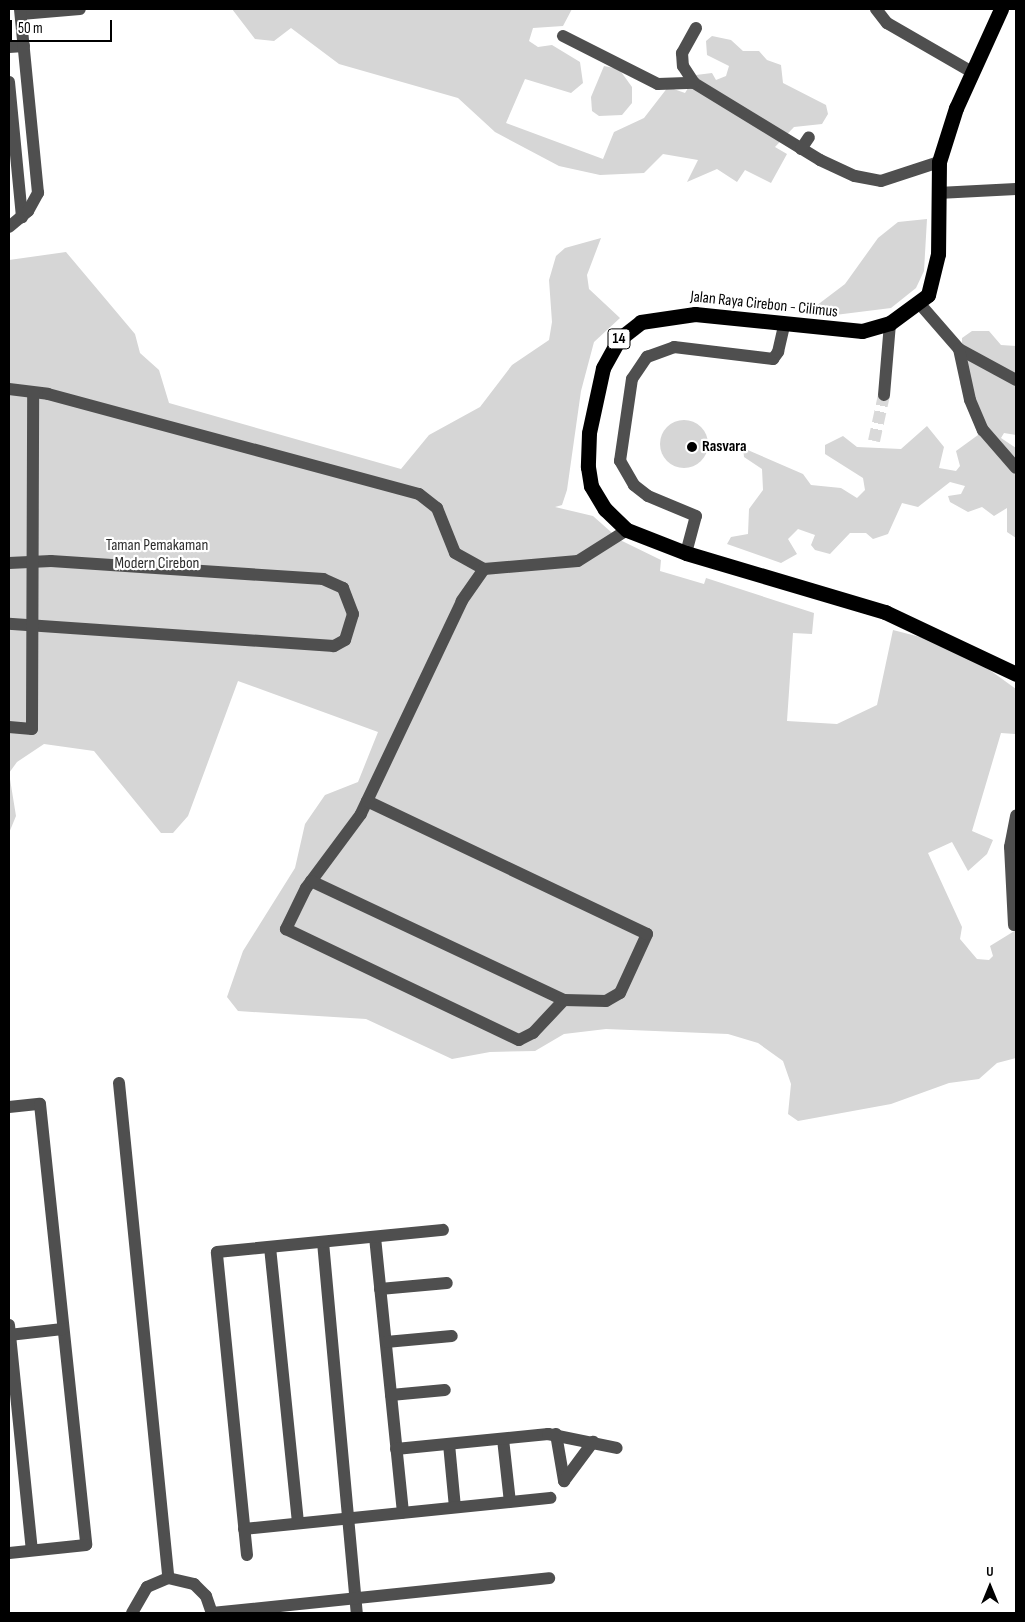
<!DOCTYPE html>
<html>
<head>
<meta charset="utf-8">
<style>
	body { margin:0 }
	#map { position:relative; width:1025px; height:1622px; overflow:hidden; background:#fff; font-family:"Sofia Sans Condensed",sans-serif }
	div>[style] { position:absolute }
	.green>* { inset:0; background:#d6d6d6 }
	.round { border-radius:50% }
	.minor-tunnel>* { height:12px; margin-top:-6px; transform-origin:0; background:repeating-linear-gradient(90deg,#d9d9d9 0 12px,transparent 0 18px) }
	.minor>* { height:12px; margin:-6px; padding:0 6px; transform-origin:6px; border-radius:6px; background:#4f4f4f }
	.highway>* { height:15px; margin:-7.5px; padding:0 7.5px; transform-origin:7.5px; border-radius:7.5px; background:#000 }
	.dots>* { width:14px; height:14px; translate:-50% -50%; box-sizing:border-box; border:2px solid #fff; border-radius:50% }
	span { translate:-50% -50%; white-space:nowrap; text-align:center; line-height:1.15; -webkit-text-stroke:4.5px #fff; paint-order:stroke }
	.shield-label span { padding:1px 4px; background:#fff; border:1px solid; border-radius:4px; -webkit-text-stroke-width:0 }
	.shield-label { font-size:15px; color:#000; font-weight:700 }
	.street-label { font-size:16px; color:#000 }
	.poi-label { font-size:16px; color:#000; font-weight:700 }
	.left { translate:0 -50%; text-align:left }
	.park-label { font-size:16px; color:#2d2d2d }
	.frame { position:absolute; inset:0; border:10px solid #000; pointer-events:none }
	.north { position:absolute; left:965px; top:1562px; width:50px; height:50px; -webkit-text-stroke:4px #fff; paint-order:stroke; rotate:0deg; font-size:14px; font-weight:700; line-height:20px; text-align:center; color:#000 }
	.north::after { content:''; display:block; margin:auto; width:18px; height:22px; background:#000; clip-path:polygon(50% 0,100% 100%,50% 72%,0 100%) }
	.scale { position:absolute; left:10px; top:20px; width:102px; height:22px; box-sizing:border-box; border:2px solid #000; border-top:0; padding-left:6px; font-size:15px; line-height:18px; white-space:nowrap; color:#000; -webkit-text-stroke:4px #fff; paint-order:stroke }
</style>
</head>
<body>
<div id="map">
	<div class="green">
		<i style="clip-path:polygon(232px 9px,572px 9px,563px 26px,533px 28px,529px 41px,538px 47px,552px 45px,580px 62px,583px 83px,571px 93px,525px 79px,506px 123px,603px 159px,614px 132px,644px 118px,668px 87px,685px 93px,696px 75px,712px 73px,716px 80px,726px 76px,729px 66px,707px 55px,706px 41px,712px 36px,731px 40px,743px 51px,759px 51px,767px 60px,781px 65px,783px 83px,826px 105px,828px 114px,822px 124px,794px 127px,775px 147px,787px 154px,771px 183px,745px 170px,737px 182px,717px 169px,687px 182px,698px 160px,663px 154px,644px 173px,600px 175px,559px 166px,495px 132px,458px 98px,339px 64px,291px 28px,274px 41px,255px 39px)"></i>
		<i style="clip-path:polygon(604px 66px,619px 69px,632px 87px,632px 103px,622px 115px,599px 116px,592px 111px,591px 97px)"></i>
		<i style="clip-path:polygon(927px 219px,924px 271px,916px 288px,891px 308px,835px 315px,799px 311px,812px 309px,845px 284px,878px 238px,898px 222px)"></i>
		<i style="clip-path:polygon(601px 238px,587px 275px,589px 289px,620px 318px,594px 342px,581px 391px,567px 490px,562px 505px,555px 507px,593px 516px,620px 540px,661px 560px,660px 571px,704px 584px,706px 578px,814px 613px,812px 634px,793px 633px,787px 721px,837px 724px,877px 705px,893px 630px,924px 638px,980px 663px,1016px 689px,1015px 734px,1001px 733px,972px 831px,993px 840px,987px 854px,968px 871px,952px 842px,928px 853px,962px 927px,960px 939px,977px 959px,989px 960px,993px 956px,990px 946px,1016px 930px,1016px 1058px,997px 1063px,979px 1079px,949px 1083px,891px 1104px,798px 1121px,788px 1114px,791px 1084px,783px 1061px,758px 1043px,728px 1034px,606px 1029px,564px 1034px,535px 1051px,490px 1052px,452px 1059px,366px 1019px,238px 1011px,227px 997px,243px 951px,295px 868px,305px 824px,325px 795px,358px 782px,378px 732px,238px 681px,188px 816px,173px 833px,161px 833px,94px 751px,44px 744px,17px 762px,9px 773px,16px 816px,9px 833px,9px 260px,66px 252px,135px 334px,140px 353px,159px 370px,169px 403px,401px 469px,429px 435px,480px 407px,512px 365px,549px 340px,552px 322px,549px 280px,556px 256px,565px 248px)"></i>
		<i style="clip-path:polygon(972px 331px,989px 331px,1001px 345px,1016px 346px,1016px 376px,962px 345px,962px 338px)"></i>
		<i style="clip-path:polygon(966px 358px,1016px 385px,1016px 435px,1004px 433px,1001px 438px,1016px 448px,1016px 538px,1007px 532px,1007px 508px,994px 516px,982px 507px,968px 512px,950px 502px,948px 496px,961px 494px,965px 486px,950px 482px,918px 507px,902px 503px,888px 534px,873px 539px,866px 533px,850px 533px,830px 554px,815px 550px,811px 545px,815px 535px,798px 529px,788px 539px,797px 554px,781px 563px,727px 544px,731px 537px,748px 534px,749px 509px,763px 490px,762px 469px,744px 457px,743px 448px,803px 474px,811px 485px,841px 488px,857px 498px,865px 490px,863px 478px,825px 454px,825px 445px,843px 436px,857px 447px,901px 449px,927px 426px,944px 447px,939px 468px,956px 471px,960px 466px,956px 451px,978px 435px,960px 383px)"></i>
		<i class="round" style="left:660px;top:420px;width:48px;height:48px"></i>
	</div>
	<div class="minor-tunnel">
		<i style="left:874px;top:441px;width:47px;rotate:-77.7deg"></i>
	</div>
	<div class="minor">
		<i style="left:876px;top:9px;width:18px;rotate:52deg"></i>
		<i style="left:887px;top:23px;width:98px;rotate:30deg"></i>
		<i style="left:21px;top:14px;width:59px;rotate:-4.8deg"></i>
		<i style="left:696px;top:28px;width:29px;rotate:119deg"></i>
		<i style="left:682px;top:53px;width:13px;rotate:86deg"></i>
		<i style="left:683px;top:66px;width:20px;rotate:57deg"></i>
		<i style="left:694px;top:83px;width:148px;rotate:31.4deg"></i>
		<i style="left:820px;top:160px;width:38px;rotate:25deg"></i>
		<i style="left:855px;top:176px;width:26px;rotate:11deg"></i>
		<i style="left:881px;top:181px;width:61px;rotate:-18.1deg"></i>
		<i style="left:563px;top:36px;width:106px;rotate:26.8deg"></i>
		<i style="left:658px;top:84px;width:36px;rotate:-2deg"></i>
		<i style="left:9px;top:47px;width:15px;rotate:-4deg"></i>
		<i style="left:9px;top:82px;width:136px;rotate:84.5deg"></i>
		<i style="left:801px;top:149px;width:14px;rotate:-56deg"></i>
		<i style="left:938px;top:193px;width:78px;rotate:-2.9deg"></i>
		<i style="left:9px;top:227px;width:25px;rotate:-40deg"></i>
		<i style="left:28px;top:211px;width:21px;rotate:-61deg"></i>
		<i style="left:38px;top:193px;width:185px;rotate:-95.6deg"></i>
		<i style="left:919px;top:303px;width:61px;rotate:49deg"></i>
		<i style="left:959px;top:349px;width:65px;rotate:28.5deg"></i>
		<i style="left:959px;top:349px;width:52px;rotate:77.8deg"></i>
		<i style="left:970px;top:400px;width:33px;rotate:67deg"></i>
		<i style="left:983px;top:430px;width:50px;rotate:49deg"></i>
		<i style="left:9px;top:389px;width:39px;rotate:7deg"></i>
		<i style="left:48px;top:394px;width:384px;rotate:15.1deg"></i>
		<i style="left:419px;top:494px;width:23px;rotate:38deg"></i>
		<i style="left:437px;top:508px;width:48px;rotate:68.2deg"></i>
		<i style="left:455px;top:553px;width:33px;rotate:29deg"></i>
		<i style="left:484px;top:569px;width:94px;rotate:-4.9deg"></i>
		<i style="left:578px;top:561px;width:58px;rotate:-32.3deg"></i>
		<i style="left:884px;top:395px;width:72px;rotate:-85.2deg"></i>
		<i style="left:686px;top:553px;width:38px;rotate:-75deg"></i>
		<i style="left:696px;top:516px;width:52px;rotate:-157.4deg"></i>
		<i style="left:648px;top:496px;width:18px;rotate:-142deg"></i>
		<i style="left:634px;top:485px;width:28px;rotate:-120deg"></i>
		<i style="left:620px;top:461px;width:83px;rotate:-81.7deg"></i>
		<i style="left:632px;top:379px;width:27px;rotate:-56deg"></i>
		<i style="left:647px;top:357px;width:29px;rotate:-20deg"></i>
		<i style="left:674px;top:347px;width:100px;rotate:6.9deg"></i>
		<i style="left:773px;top:359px;width:9px;rotate:-54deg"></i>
		<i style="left:778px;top:352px;width:28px;rotate:-77deg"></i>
		<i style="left:9px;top:563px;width:42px;rotate:-2.7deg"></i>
		<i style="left:51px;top:561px;width:273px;rotate:3.8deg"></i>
		<i style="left:323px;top:579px;width:22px;rotate:24deg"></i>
		<i style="left:343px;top:588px;width:28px;rotate:69deg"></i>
		<i style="left:353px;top:614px;width:27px;rotate:107deg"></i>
		<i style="left:345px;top:640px;width:13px;rotate:151deg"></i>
		<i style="left:334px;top:646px;width:326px;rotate:-176.1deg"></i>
		<i style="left:484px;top:569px;width:39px;rotate:125deg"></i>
		<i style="left:462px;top:601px;width:236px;rotate:115.4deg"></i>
		<i style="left:361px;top:814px;width:92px;rotate:126.6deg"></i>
		<i style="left:306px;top:888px;width:46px;rotate:116deg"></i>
		<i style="left:286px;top:929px;width:258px;rotate:25.5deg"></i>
		<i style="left:519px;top:1040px;width:16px;rotate:-27deg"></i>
		<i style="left:533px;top:1033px;width:45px;rotate:-46.8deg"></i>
		<i style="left:9px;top:727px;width:23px;rotate:5deg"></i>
		<i style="left:32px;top:729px;width:336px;rotate:-89.8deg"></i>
		<i style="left:311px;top:881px;width:280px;rotate:25.2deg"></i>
		<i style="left:564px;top:1000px;width:42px;rotate:1.4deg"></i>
		<i style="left:606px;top:1001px;width:16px;rotate:-30deg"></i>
		<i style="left:620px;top:993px;width:65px;rotate:-65.4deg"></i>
		<i style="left:647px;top:934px;width:310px;rotate:-154.6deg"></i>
		<i style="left:1014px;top:925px;width:78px;rotate:-92.9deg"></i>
		<i style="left:1010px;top:847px;width:32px;rotate:-79deg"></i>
		<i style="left:119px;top:1083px;width:497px;rotate:84.3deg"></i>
		<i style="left:9px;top:1107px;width:31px;rotate:-6deg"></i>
		<i style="left:40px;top:1104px;width:443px;rotate:84deg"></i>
		<i style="left:86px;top:1545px;width:77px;rotate:174.1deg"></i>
		<i style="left:375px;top:1237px;width:277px;rotate:84.2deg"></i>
		<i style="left:323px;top:1242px;width:373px;rotate:84.8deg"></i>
		<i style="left:270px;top:1247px;width:277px;rotate:84.2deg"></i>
		<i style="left:380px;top:1289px;width:67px;rotate:-5.1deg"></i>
		<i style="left:9px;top:1325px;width:226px;rotate:84.2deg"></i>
		<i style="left:9px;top:1335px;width:54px;rotate:-6.3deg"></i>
		<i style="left:386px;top:1342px;width:66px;rotate:-5.2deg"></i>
		<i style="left:391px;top:1395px;width:54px;rotate:-5.3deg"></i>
		<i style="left:556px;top:1434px;width:48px;rotate:80.3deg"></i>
		<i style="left:564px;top:1481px;width:49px;rotate:-53.4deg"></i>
		<i style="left:503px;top:1439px;width:63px;rotate:83.7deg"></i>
		<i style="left:449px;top:1444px;width:63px;rotate:84.6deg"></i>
		<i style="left:396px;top:1449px;width:153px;rotate:-5.6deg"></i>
		<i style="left:548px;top:1434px;width:70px;rotate:11.5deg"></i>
		<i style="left:244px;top:1529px;width:308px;rotate:-5.8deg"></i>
		<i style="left:247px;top:1555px;width:304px;rotate:-95.7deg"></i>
		<i style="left:217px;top:1252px;width:227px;rotate:-5.6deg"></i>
		<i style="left:132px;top:1613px;width:30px;rotate:-60deg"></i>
		<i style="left:147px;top:1587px;width:23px;rotate:-23deg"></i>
		<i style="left:168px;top:1578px;width:27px;rotate:13deg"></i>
		<i style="left:194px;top:1584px;width:17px;rotate:45deg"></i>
		<i style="left:206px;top:1596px;width:18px;rotate:71deg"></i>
		<i style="left:212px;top:1613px;width:339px;rotate:-5.9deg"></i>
	</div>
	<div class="highway">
		<i style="left:1001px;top:9px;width:109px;rotate:114.4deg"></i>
		<i style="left:956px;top:108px;width:57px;rotate:107.5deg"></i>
		<i style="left:939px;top:162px;width:92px;rotate:90.6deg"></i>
		<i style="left:938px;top:254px;width:42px;rotate:103.7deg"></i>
		<i style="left:928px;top:295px;width:47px;rotate:143.6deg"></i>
		<i style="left:890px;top:323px;width:29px;rotate:164deg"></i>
		<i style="left:862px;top:331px;width:168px;rotate:-174.2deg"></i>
		<i style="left:695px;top:314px;width:55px;rotate:171.6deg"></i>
		<i style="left:641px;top:322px;width:28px;rotate:142deg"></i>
		<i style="left:619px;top:339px;width:33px;rotate:119deg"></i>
		<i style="left:603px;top:368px;width:66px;rotate:102.2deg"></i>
		<i style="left:589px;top:433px;width:34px;rotate:92deg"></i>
		<i style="left:588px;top:467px;width:19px;rotate:81deg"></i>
		<i style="left:591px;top:486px;width:27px;rotate:59deg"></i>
		<i style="left:605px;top:509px;width:30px;rotate:44deg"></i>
		<i style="left:627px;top:530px;width:63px;rotate:21.3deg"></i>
		<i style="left:686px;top:553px;width:208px;rotate:16.5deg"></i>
		<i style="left:885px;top:612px;width:145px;rotate:25.3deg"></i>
	</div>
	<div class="dots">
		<i style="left:692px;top:447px;background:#000"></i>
	</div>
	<div class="shield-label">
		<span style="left:619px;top:339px">14</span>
	</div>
	<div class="street-label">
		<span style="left:764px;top:305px;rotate:6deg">Jalan Raya Cirebon - Cilimus</span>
	</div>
	<div class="poi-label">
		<span class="left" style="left:702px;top:447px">Rasvara</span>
	</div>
	<div class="park-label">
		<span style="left:157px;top:555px">Taman Pemakaman<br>Modern Cirebon</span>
	</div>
	<div class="frame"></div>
	<div class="north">U</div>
	<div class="scale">50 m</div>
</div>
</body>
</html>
